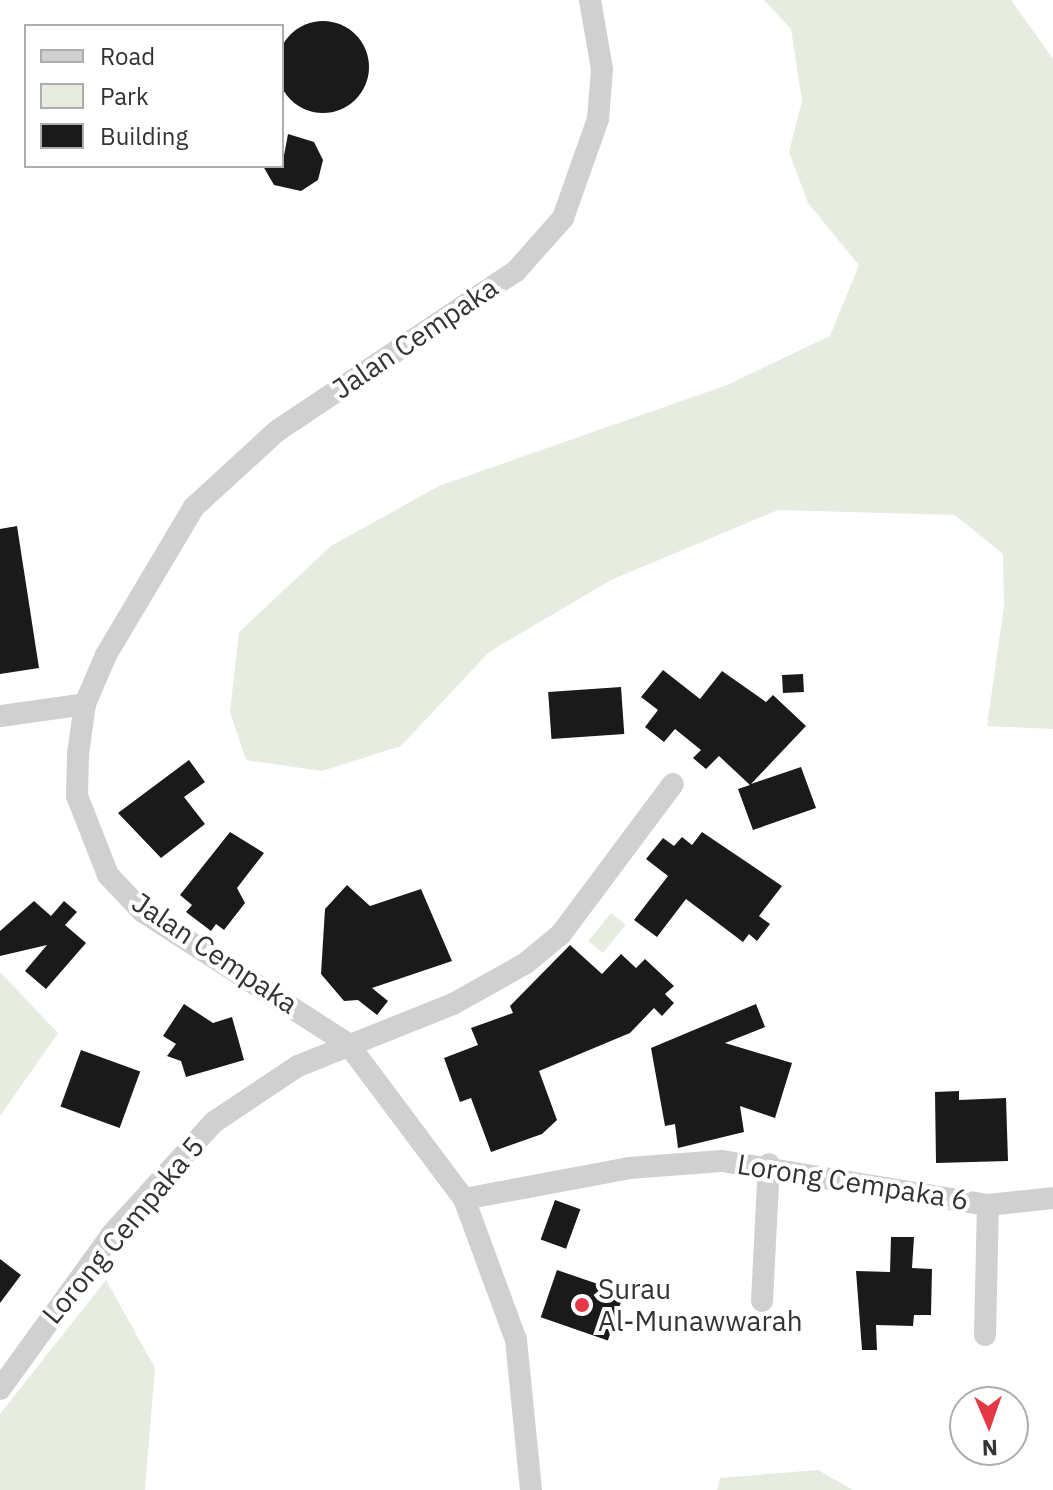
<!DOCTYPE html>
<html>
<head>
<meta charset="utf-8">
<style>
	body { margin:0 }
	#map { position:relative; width:1053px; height:1490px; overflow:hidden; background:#fff; font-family:"IBM Plex Sans",sans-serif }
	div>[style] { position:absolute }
	.green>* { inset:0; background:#e6ecdf; transform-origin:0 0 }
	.building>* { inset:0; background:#1a1a1a; transform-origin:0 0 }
	.round { border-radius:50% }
	.minor>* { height:22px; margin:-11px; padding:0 11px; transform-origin:11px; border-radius:11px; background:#d0d0d0 }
	.dots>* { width:22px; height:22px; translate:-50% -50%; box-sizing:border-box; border:4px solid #fff; border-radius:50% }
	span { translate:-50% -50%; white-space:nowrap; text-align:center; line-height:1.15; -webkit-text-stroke:8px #fff; paint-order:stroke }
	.street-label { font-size:28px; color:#333 }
	.poi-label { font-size:28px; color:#333 }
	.left { translate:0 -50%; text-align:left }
	.legend { position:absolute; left:24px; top:24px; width:260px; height:144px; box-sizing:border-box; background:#fff; border:2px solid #adadad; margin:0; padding:10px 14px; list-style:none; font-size:24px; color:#333 }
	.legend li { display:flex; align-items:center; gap:16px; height:40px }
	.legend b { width:40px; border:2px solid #adadad }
	.north { position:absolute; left:949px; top:1386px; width:80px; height:80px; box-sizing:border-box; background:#fff; border:2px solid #adadad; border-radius:50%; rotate:178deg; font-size:22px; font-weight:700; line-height:32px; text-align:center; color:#333 }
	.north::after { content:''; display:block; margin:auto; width:28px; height:36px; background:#e63946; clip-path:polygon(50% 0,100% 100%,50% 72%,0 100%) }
</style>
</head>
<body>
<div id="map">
	<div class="green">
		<i style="clip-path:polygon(764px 0,1011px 0,1053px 59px,1053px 729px,987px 726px,1004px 606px,1003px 554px,955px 515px,778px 510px,611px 580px,489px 652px,401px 746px,322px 771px,246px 760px,230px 712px,239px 632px,331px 546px,439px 486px,727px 385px,830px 336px,859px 265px,808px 203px,789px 152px,802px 101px,791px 29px)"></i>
		<i style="left:611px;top:913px;width:19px;height:36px;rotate:39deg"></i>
		<i style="clip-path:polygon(0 972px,58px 1033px,0 1116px)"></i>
		<i style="clip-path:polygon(106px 1280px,155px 1368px,145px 1490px,0 1490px,0 1414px)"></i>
		<i style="clip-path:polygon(818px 1470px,853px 1490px,717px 1490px,720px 1478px)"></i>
	</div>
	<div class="building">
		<i class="round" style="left:277px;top:21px;width:92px;height:92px"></i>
		<i style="clip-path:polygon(288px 134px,314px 142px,323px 160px,318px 180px,301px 191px,274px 185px,263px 166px,282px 166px)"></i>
		<i style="clip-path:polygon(17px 526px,39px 668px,0 674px,0 529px)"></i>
		<i style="clip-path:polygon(663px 670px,700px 699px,722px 671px,766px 702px,773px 695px,806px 726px,751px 784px,801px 767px,816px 808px,753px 830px,738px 789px,750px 785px,719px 756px,706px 769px,693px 758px,701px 750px,675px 729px,664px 742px,645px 727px,658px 710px,641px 697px)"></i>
		<i style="left:803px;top:674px;width:18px;height:21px;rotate:87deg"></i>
		<i style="left:621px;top:687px;width:47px;height:73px;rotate:86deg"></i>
		<i style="clip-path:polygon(189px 760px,205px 782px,184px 797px,205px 824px,161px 858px,118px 813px)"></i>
		<i style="clip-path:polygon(230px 832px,264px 853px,237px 888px,245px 903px,224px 930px,216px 924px,211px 931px,186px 912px,192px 905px,180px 895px)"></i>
		<i style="clip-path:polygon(702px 832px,782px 886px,759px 916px,770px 924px,757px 941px,749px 934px,743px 942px,686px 899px,657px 937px,634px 920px,668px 876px,646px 859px,663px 838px,674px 846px,682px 837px,692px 845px)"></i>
		<i style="clip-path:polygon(347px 885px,370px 906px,421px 889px,452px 961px,372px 988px,388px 1001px,377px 1015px,358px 1000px,344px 1001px,321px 974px,325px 909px)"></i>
		<i style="clip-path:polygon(34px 901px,51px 916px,64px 901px,77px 912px,65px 925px,86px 943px,46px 989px,25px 971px,47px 945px,0 956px,0 931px)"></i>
		<i style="clip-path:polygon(570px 945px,602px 974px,621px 954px,636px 968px,645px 959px,674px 986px,665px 994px,674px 1003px,662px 1016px,654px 1008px,630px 1033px,539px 1071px,557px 1120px,542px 1134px,491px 1152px,471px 1098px,460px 1102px,444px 1058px,478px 1045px,471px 1028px,513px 1013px,510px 1006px)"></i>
		<i style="clip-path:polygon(184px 1004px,213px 1023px,232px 1017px,244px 1060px,186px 1077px,181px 1061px,167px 1056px,176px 1044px,163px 1036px)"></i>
		<i style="clip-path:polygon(756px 1004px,765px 1027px,725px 1043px,792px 1063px,775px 1118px,740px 1106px,744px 1132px,678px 1148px,675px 1124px,665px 1126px,651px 1048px)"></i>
		<i style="left:81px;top:1050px;width:63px;height:60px;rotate:20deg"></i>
		<i style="clip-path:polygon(959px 1091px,959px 1100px,1006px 1098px,1008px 1161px,936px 1163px,935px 1092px)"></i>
		<i style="left:555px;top:1200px;width:27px;height:42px;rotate:20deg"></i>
		<i style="clip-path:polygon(891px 1237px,914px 1237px,912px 1268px,932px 1269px,931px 1315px,914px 1315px,913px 1326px,876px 1325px,877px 1350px,862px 1350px,856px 1271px,890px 1272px)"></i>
		<i style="clip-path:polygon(0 1259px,21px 1275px,0 1303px)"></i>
		<i style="left:557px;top:1270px;width:71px;height:50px;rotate:19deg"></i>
	</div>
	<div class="minor">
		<i style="left:0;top:716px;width:86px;rotate:-8deg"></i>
		<i style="left:464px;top:1199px;width:168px;rotate:-10.6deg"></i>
		<i style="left:629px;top:1168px;width:93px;rotate:-4.3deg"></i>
		<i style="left:722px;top:1161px;width:270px;rotate:9.4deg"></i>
		<i style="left:988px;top:1205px;width:65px;rotate:-6.1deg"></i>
		<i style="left:762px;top:1301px;width:137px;rotate:-87.1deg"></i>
		<i style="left:985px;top:1335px;width:130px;rotate:-88.7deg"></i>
		<i style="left:0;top:1389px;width:191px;rotate:-54.1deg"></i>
		<i style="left:112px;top:1234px;width:151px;rotate:-47.7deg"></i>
		<i style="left:214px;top:1122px;width:101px;rotate:-33.7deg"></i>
		<i style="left:298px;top:1066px;width:167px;rotate:-21.8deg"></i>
		<i style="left:453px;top:1004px;width:84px;rotate:-29.3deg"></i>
		<i style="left:526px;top:963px;width:45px;rotate:-39.6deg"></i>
		<i style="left:561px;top:934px;width:187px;rotate:-53.3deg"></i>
		<i style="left:531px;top:1490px;width:151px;rotate:-95.7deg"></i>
		<i style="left:516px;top:1340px;width:150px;rotate:-110.2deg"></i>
		<i style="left:464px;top:1199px;width:194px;rotate:-126.8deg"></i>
		<i style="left:348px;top:1044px;width:245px;rotate:-147.2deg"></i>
		<i style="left:142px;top:911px;width:50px;rotate:-133.4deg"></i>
		<i style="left:108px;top:875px;width:85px;rotate:-111.4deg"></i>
		<i style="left:77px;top:796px;width:42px;rotate:-88.6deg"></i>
		<i style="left:78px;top:754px;width:50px;rotate:-82deg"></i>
		<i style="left:85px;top:704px;width:53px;rotate:-66.8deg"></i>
		<i style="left:106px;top:655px;width:172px;rotate:-59.3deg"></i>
		<i style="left:194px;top:507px;width:113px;rotate:-42.5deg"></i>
		<i style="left:277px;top:431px;width:288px;rotate:-33.8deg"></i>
		<i style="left:516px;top:271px;width:71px;rotate:-48.4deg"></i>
		<i style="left:563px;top:218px;width:105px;rotate:-70.5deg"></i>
		<i style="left:598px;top:119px;width:50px;rotate:-85.4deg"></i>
		<i style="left:602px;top:69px;width:70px;rotate:-99.9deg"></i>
	</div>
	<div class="dots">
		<i style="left:582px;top:1305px;background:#e63946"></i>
	</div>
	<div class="street-label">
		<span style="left:415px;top:338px;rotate:-34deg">Jalan Cempaka</span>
		<span style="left:215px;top:953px;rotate:34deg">Jalan Cempaka</span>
		<span style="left:853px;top:1182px;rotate:9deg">Lorong Cempaka 6</span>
		<span style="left:123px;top:1230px;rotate:-50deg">Lorong Cempaka 5</span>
	</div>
	<div class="poi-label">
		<span class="left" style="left:598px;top:1305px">Surau<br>Al-Munawwarah</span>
	</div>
	<ul class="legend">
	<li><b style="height:10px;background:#d0d0d0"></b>Road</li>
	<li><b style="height:22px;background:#e6ecdf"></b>Park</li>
	<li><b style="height:22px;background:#1a1a1a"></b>Building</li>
	</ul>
	<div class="north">N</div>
</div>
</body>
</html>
